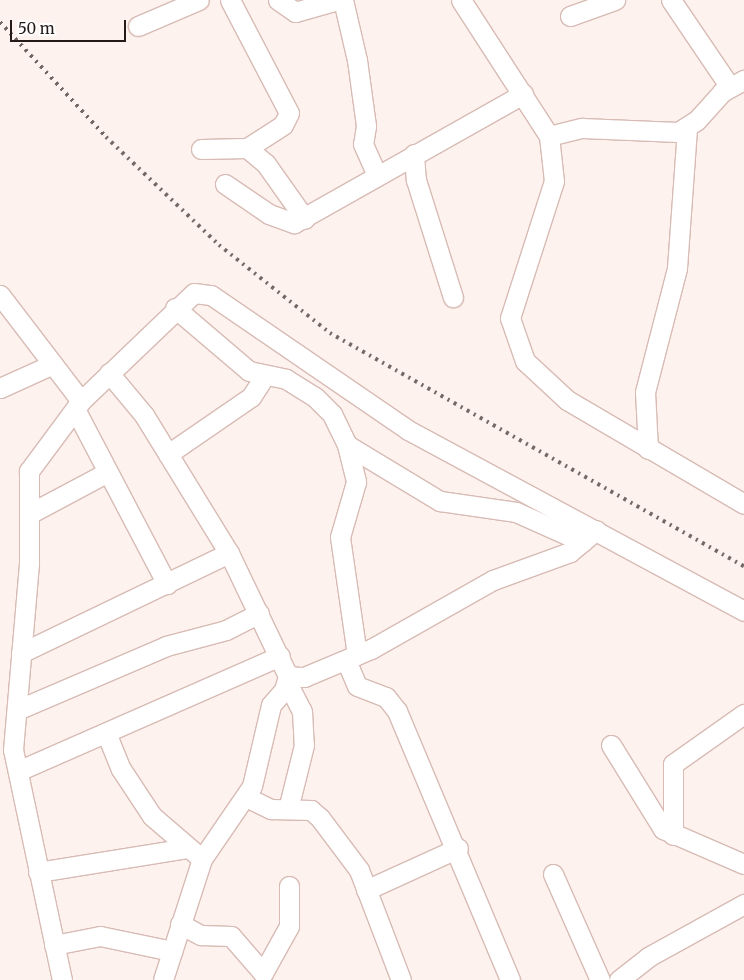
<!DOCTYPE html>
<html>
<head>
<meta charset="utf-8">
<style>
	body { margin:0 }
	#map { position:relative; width:744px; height:980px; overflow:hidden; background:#fef2ef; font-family:Merriweather,serif }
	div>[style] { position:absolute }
	.roads { filter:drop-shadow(1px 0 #d7bbb4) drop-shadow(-1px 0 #d7bbb4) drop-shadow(0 1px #d7bbb4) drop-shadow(0 -1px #d7bbb4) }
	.minor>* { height:19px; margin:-9.5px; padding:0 9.5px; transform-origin:9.5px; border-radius:9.5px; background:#fff }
	.rail>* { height:4px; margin-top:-2px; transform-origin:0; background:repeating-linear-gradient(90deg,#726764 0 2.5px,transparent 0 7.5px) }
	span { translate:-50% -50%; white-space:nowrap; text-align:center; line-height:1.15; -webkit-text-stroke:5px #fff; paint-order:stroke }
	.scale { position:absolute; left:10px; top:20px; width:116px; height:22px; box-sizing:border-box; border:2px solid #241a17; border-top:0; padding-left:6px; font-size:15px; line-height:18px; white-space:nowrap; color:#241a17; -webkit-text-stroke:4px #fff; paint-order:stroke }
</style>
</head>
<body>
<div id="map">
	<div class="roads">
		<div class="minor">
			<i style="left:230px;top:0;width:127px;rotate:62.4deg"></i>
			<i style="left:289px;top:113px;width:13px;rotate:117deg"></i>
			<i style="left:283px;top:125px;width:43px;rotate:147.4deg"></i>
			<i style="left:278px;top:0;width:21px;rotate:35deg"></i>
			<i style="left:295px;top:12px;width:45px;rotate:-15.6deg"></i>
			<i style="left:343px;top:0;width:62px;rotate:76.9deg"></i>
			<i style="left:357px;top:60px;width:67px;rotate:82.2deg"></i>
			<i style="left:366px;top:126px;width:18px;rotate:99deg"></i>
			<i style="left:363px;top:144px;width:35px;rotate:66deg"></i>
			<i style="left:461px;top:0;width:162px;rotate:57.1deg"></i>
			<i style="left:549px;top:136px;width:45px;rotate:83.7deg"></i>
			<i style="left:554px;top:181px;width:144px;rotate:107.8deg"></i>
			<i style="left:510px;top:318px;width:46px;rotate:70.8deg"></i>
			<i style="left:525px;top:361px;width:57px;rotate:42.9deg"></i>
			<i style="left:567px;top:400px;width:205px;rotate:30.4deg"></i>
			<i style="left:671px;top:0;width:105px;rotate:55.9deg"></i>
			<i style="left:570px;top:16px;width:48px;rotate:-19.6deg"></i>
			<i style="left:138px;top:26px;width:66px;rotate:-23.1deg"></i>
			<i style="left:549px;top:136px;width:34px;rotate:-14deg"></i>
			<i style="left:582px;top:128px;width:96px;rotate:2.4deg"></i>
			<i style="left:678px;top:132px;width:22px;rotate:-32deg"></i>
			<i style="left:697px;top:120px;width:38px;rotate:-48deg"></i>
			<i style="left:722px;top:92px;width:25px;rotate:-29deg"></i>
			<i style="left:201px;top:149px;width:46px;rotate:-1.2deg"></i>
			<i style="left:247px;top:148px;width:25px;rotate:40deg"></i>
			<i style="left:266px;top:164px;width:67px;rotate:54.7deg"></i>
			<i style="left:414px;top:154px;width:26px;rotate:86deg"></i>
			<i style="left:416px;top:180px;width:123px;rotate:72.5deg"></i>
			<i style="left:225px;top:184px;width:53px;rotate:34.3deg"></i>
			<i style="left:269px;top:214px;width:27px;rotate:20deg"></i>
			<i style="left:294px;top:223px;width:263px;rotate:-29.4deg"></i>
			<i style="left:0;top:295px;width:133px;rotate:52.6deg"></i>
			<i style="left:175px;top:308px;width:97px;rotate:40.4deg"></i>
			<i style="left:249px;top:371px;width:38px;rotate:12deg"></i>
			<i style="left:286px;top:379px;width:34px;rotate:32deg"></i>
			<i style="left:315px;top:397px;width:24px;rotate:45deg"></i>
			<i style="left:332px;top:414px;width:34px;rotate:64deg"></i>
			<i style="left:347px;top:445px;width:38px;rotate:76deg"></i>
			<i style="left:356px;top:482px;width:57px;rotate:106.2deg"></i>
			<i style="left:340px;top:537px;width:119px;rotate:81.8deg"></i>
			<i style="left:109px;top:373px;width:55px;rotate:50.2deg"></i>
			<i style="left:144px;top:415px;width:162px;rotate:58.4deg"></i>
			<i style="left:229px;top:553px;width:136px;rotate:64.4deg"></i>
			<i style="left:288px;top:676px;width:15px;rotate:106deg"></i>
			<i style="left:284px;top:690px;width:20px;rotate:131deg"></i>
			<i style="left:271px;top:705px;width:83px;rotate:103.2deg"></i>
			<i style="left:252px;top:786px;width:88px;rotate:124.4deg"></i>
			<i style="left:202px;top:859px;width:127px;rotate:107.9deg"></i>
			<i style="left:0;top:388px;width:58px;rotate:-24.4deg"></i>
			<i style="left:75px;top:409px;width:198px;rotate:62.3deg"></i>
			<i style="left:347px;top:445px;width:109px;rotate:31.1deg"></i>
			<i style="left:440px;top:501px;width:77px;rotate:8.2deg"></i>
			<i style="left:516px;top:512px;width:73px;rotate:24.1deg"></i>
			<i style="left:648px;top:449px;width:57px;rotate:-93deg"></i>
			<i style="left:645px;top:392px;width:128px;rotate:-75.5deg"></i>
			<i style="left:677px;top:268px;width:140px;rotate:-85.9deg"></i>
			<i style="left:168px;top:454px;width:101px;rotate:-34.5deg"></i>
			<i style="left:251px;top:397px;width:24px;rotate:-57deg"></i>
			<i style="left:29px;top:514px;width:89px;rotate:-28deg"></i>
			<i style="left:21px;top:653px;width:231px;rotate:-25.7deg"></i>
			<i style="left:346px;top:660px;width:28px;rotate:67deg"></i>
			<i style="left:357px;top:686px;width:31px;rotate:21deg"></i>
			<i style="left:386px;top:697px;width:18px;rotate:52deg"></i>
			<i style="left:397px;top:711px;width:292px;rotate:67.2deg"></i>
			<i style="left:288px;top:676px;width:16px;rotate:4deg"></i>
			<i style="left:304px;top:677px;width:73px;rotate:-22.7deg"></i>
			<i style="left:371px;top:649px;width:140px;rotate:-29.5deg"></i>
			<i style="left:493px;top:580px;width:82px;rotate:-20deg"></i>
			<i style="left:570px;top:552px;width:34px;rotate:-40deg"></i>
			<i style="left:288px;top:684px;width:30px;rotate:63deg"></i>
			<i style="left:302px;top:711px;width:34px;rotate:87deg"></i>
			<i style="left:304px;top:745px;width:66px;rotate:104deg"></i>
			<i style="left:17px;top:710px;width:162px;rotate:-23.2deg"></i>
			<i style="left:166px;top:646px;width:62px;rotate:-14.9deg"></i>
			<i style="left:226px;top:630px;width:37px;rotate:-27deg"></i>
			<i style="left:107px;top:735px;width:37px;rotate:68deg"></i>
			<i style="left:121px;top:769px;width:56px;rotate:56.6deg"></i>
			<i style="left:152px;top:816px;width:66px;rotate:40.7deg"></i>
			<i style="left:611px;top:745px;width:99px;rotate:58.2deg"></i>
			<i style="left:663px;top:829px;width:88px;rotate:23.4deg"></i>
			<i style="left:18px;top:771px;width:286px;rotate:-23.7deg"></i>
			<i style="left:246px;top:797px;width:28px;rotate:26deg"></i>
			<i style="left:271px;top:809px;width:40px;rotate:1.4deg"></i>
			<i style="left:311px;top:810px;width:12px;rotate:42deg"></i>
			<i style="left:320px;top:818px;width:65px;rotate:53.1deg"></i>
			<i style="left:359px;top:870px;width:118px;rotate:69.1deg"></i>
			<i style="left:673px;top:835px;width:71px;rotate:-90deg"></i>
			<i style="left:673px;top:764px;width:87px;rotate:-35.2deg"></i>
			<i style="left:38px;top:872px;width:152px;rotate:-9.1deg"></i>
			<i style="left:553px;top:874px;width:116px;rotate:66.1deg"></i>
			<i style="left:366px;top:890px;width:101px;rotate:-24.5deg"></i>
			<i style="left:180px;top:924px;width:24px;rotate:28deg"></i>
			<i style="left:201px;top:935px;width:30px;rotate:2deg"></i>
			<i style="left:231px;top:936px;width:49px;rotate:49.1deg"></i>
			<i style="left:263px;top:973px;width:54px;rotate:-61deg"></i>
			<i style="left:289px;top:926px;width:40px;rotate:-90deg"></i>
			<i style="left:54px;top:945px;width:47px;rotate:-11.1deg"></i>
			<i style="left:100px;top:936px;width:74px;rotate:11.8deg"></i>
			<i style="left:62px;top:980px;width:235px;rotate:-102deg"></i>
			<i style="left:13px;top:750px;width:189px;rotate:-85.1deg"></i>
			<i style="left:29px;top:562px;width:91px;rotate:-90deg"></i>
			<i style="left:29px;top:471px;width:87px;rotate:-53.4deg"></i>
			<i style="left:81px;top:401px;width:156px;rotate:-43.7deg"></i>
			<i style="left:194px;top:293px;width:17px;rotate:7deg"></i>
			<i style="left:211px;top:295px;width:239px;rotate:34.4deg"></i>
			<i style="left:408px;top:430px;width:382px;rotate:28.3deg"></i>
			<i style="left:619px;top:980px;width:37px;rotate:-38deg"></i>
			<i style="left:648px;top:957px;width:110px;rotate:-28.9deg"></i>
		</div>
	</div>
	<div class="rail">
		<i style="left:0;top:22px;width:156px;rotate:47.3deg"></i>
		<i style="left:106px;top:137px;width:156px;rotate:43.7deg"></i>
		<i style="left:219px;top:245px;width:142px;rotate:38.4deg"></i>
		<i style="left:330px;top:333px;width:475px;rotate:29.4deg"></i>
	</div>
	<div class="scale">50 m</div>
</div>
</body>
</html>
